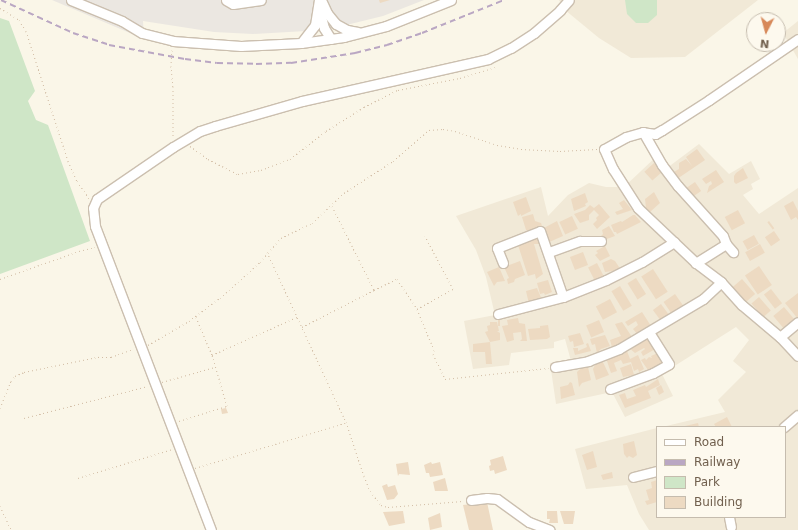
<!DOCTYPE html>
<html>
<head>
<meta charset="utf-8">
<style>
	body { margin:0 }
	#map { position:relative; width:798px; height:530px; overflow:hidden; background:#faf6e8; font-family:"DejaVu Sans",sans-serif }
	div>[style] { position:absolute }
	.residential>* { inset:0; background:#f1e9d7 }
	.industrial>* { inset:0; background:#ebe7e1 }
	.green>* { inset:0; background:#cfe6c7 }
	.building>* { inset:0; background:#eddac2; transform-origin:0 0 }
	.path>* { height:1px; margin-top:-0.5px; transform-origin:0; background:repeating-linear-gradient(90deg,#d2bda5 0 1px,transparent 0 4px) }
	.roads { filter:drop-shadow(1px 0 #cbbfaf) drop-shadow(-1px 0 #cbbfaf) drop-shadow(0 1px #cbbfaf) drop-shadow(0 -1px #cbbfaf) }
	.minor>* { height:9px; margin:-4.5px; padding:0 4.5px; transform-origin:4.5px; border-radius:4.5px; background:#fff }
	.rail>* { height:2px; margin-top:-1px; transform-origin:0; background:repeating-linear-gradient(90deg,#baa7c3 0 6px,transparent 0 10px) }
	span { translate:-50% -50%; white-space:nowrap; text-align:center; line-height:1.15; -webkit-text-stroke:3px #fdf9ee; paint-order:stroke }
	.legend { position:absolute; left:656px; top:426px; width:130px; height:92px; box-sizing:border-box; background:#fdf9ee; border:1px solid #c5bcae; margin:0; padding:5px 7px; list-style:none; font-size:12px; color:#71604e }
	.legend li { display:flex; align-items:center; gap:8px; height:20px }
	.legend b { width:20px; border:1px solid #c5bcae }
	.north { position:absolute; left:746px; top:12px; width:40px; height:40px; box-sizing:border-box; background:#fdf9ee; border:1px solid #c5bcae; border-radius:50%; rotate:186deg; font-size:11px; font-weight:700; line-height:16px; text-align:center; color:#71604e }
	.north::after { content:''; display:block; margin:auto; width:14px; height:18px; background:#d7895a; clip-path:polygon(50% 0,100% 100%,50% 72%,0 100%) }
</style>
</head>
<body>
<div id="map">
	<div class="residential">
		<i style="clip-path:polygon(559px 0,758px 0,685px 57px,631px 58px,599px 38px,565px 10px)"></i>
		<i style="clip-path:polygon(798px 21px,798px 59px,783px 33px)"></i>
		<i style="clip-path:polygon(699px 144px,729px 174px,751px 161px,760px 179px,751px 184px,753px 189px,743px 195px,759px 214px,798px 188px,798px 530px,649px 530px,639px 514px,627px 485px,586px 489px,575px 449px,657px 428px,657px 517px,785px 517px,785px 427px,662px 427px,725px 412px,718px 400px,746px 372px,733px 361px,749px 340px,736px 327px,662px 374px,673px 396px,625px 417px,612px 392px,556px 404px,550px 363px,571px 361px,565px 339px,554px 342px,554px 348px,511px 353px,509px 365px,473px 369px,464px 321px,495px 315px,486px 277px,476px 250px,456px 216px,541px 187px,548px 216px,568px 195px,589px 183px,606px 187px,624px 187px,658px 155px,667px 168px)"></i>
	</div>
	<div class="industrial">
		<i style="clip-path:polygon(52px 0,424px 0,383px 16px,334px 28px,306px 31px,253px 34px,214px 32px,143px 21px,144px 39px)"></i>
	</div>
	<div class="green">
		<i style="clip-path:polygon(625px 0,657px 0,657px 15px,648px 23px,636px 23px,627px 14px)"></i>
		<i style="clip-path:polygon(0 18px,9px 21px,35px 91px,28px 101px,36px 120px,48px 125px,90px 241px,0 274px)"></i>
	</div>
	<div class="building">
		<i style="clip-path:polygon(379px 0,390px 0,380px 3px)"></i>
		<i style="clip-path:polygon(697px 149px,705px 160px,677px 179px,672px 173px,679px 169px,679px 163px,686px 159px,692px 166px,686px 157px)"></i>
		<i style="left:654px;top:163px;width:12px;height:13px;rotate:48deg"></i>
		<i style="clip-path:polygon(743px 168px,748px 178px,736px 184px,734px 182px,734px 176px,736px 173px)"></i>
		<i style="clip-path:polygon(716px 170px,724px 182px,707px 193px,709px 186px,712px 184px,711px 181px,706px 184px,702px 179px)"></i>
		<i style="left:695px;top:182px;width:11px;height:11px;rotate:56deg"></i>
		<i style="clip-path:polygon(654px 192px,660px 203px,650px 212px,646px 208px,645px 199px)"></i>
		<i style="clip-path:polygon(585px 193px,588px 202px,585px 204px,586px 206px,574px 211px,571px 199px)"></i>
		<i style="clip-path:polygon(526px 197px,531px 211px,521px 216px,521px 214px,518px 216px,513px 202px)"></i>
		<i style="clip-path:polygon(624px 200px,632px 210px,617px 215px,615px 212px,623px 209px,619px 203px)"></i>
		<i style="clip-path:polygon(793px 201px,798px 211px,798px 220px,796px 217px,791px 220px,784px 206px)"></i>
		<i style="clip-path:polygon(599px 204px,610px 217px,597px 229px,593px 224px,597px 220px,596px 218px,599px 215px,594px 210px,589px 215px,589px 220px,580px 223px,574px 214px,585px 210px,590px 205px,594px 208px)"></i>
		<i style="left:738px;top:210px;width:15px;height:15px;rotate:62deg"></i>
		<i style="clip-path:polygon(533px 214px,535px 221px,541px 223px,542px 226px,529px 231px,526px 230px,522px 217px)"></i>
		<i style="clip-path:polygon(633px 215px,635px 215px,641px 222px,617px 234px,616px 232px,614px 232px,611px 225px,621px 221px,622px 222px)"></i>
		<i style="left:572px;top:216px;width:14px;height:14px;rotate:65deg"></i>
		<i style="clip-path:polygon(557px 221px,563px 236px,547px 243px,542px 229px)"></i>
		<i style="left:769px;top:221px;width:9px;height:2px;rotate:54deg"></i>
		<i style="clip-path:polygon(609px 226px,615px 236px,604px 240px,601px 236px,603px 234px,602px 230px)"></i>
		<i style="left:774px;top:231px;width:11px;height:11px;rotate:56deg"></i>
		<i style="left:754px;top:235px;width:10px;height:13px;rotate:61deg"></i>
		<i style="clip-path:polygon(539px 237px,542px 244px,534px 244px,543px 274px,536px 279px,535px 274px,528px 276px,518px 245px)"></i>
		<i style="left:760px;top:244px;width:10px;height:17px;rotate:61deg"></i>
		<i style="clip-path:polygon(605px 246px,610px 256px,600px 261px,595px 255px,598px 253px,596px 251px)"></i>
		<i style="left:583px;top:252px;width:14px;height:14px;rotate:69deg"></i>
		<i style="clip-path:polygon(611px 259px,615px 261px,621px 270px,605px 272px,602px 263px)"></i>
		<i style="clip-path:polygon(520px 261px,525px 275px,515px 279px,514px 282px,508px 284px,507px 279px,509px 278px,504px 267px)"></i>
		<i style="left:597px;top:263px;width:16px;height:10px;rotate:63deg"></i>
		<i style="left:759px;top:266px;width:23px;height:17px;rotate:56deg"></i>
		<i style="clip-path:polygon(499px 267px,505px 281px,497px 282px,494px 286px,487px 272px)"></i>
		<i style="left:653px;top:269px;width:27px;height:14px;rotate:57deg"></i>
		<i style="left:636px;top:278px;width:19px;height:10px;rotate:58deg"></i>
		<i style="left:742px;top:279px;width:20px;height:13px;rotate:49deg"></i>
		<i style="clip-path:polygon(548px 280px,552px 292px,545px 295px,544px 293px,540px 294px,537px 283px)"></i>
		<i style="left:620px;top:286px;width:23px;height:10px;rotate:59deg"></i>
		<i style="clip-path:polygon(537px 288px,542px 300px,529px 304px,526px 291px)"></i>
		<i style="left:771px;top:289px;width:18px;height:9px;rotate:52deg"></i>
		<i style="clip-path:polygon(798px 293px,798px 319px,785px 303px)"></i>
		<i style="left:675px;top:294px;width:16px;height:14px;rotate:55deg"></i>
		<i style="left:759px;top:297px;width:18px;height:10px;rotate:49deg"></i>
		<i style="left:610px;top:299px;width:15px;height:16px;rotate:62deg"></i>
		<i style="left:661px;top:304px;width:14px;height:10px;rotate:54deg"></i>
		<i style="left:784px;top:307px;width:17px;height:14px;rotate:50deg"></i>
		<i style="clip-path:polygon(642px 312px,651px 326px,638px 335px,633px 329px,638px 325px,636px 321px,628px 326px,625px 322px)"></i>
		<i style="clip-path:polygon(518px 318px,519px 323px,525px 324px,527px 341px,520px 341px,522px 339px,521px 332px,513px 333px,514px 340px,507px 342px,502px 326px,508px 325px,507px 320px)"></i>
		<i style="left:498px;top:319px;width:2px;height:7px"></i>
		<i style="left:599px;top:320px;width:13px;height:14px;rotate:67deg"></i>
		<i style="clip-path:polygon(490px 322px,497px 322px,499px 331px,497px 331px,500px 333px,500px 340px,490px 342px,492px 364px,486px 364px,485px 352px,473px 352px,473px 344px,490px 342px,485px 332px,488px 331px,487px 326px,490px 325px)"></i>
		<i style="clip-path:polygon(622px 322px,632px 337px,612px 347px,610px 340px,621px 336px,615px 324px)"></i>
		<i style="clip-path:polygon(548px 325px,550px 337px,547px 339px,530px 340px,528px 329px,540px 328px,540px 326px)"></i>
		<i style="clip-path:polygon(580px 333px,584px 344px,574px 347px,573px 341px,570px 342px,568px 336px)"></i>
		<i style="clip-path:polygon(605px 335px,610px 346px,601px 349px,597px 353px,595px 344px,592px 345px,590px 339px)"></i>
		<i style="clip-path:polygon(647px 336px,657px 348px,643px 356px,641px 352px,645px 349px,644px 348px,635px 353px,629px 348px)"></i>
		<i style="clip-path:polygon(588px 343px,591px 351px,575px 355px,573px 348px,578px 348px,578px 351px,587px 347px,586px 344px)"></i>
		<i style="clip-path:polygon(627px 351px,630px 359px,638px 355px,644px 369px,639px 372px,638px 369px,634px 371px,631px 362px,623px 364px,621px 360px,614px 363px,617px 371px,611px 373px,606px 358px)"></i>
		<i style="clip-path:polygon(658px 353px,666px 362px,648px 370px,641px 360px,645px 358px,646px 360px,649px 357px,652px 358px,651px 356px)"></i>
		<i style="clip-path:polygon(602px 360px,609px 375px,596px 380px,593px 369px,595px 365px)"></i>
		<i style="clip-path:polygon(631px 364px,634px 375px,623px 377px,620px 368px)"></i>
		<i style="clip-path:polygon(588px 367px,591px 380px,582px 383px,579px 387px,577px 372px,580px 369px)"></i>
		<i style="clip-path:polygon(658px 379px,660px 385px,648px 391px,651px 398px,625px 408px,619px 395px,625px 393px,627px 399px,636px 396px,633px 390px,645px 385px,646px 387px)"></i>
		<i style="clip-path:polygon(570px 382px,572px 383px,575px 395px,561px 399px,560px 387px,568px 385px)"></i>
		<i style="clip-path:polygon(661px 385px,664px 392px,659px 395px,656px 388px)"></i>
		<i style="clip-path:polygon(226px 408px,228px 413px,222px 414px,221px 409px)"></i>
		<i style="clip-path:polygon(727px 417px,732px 427px,716px 427px,714px 424px)"></i>
		<i style="clip-path:polygon(698px 423px,699px 427px,684px 427px,685px 426px)"></i>
		<i style="clip-path:polygon(634px 441px,637px 455px,633px 458px,629px 456px,627px 458px,624px 454px,623px 444px)"></i>
		<i style="clip-path:polygon(593px 451px,597px 467px,587px 470px,582px 455px)"></i>
		<i style="clip-path:polygon(503px 456px,507px 470px,495px 474px,494px 470px,490px 471px,489px 466px,491px 465px,490px 460px)"></i>
		<i style="clip-path:polygon(408px 462px,410px 475px,399px 474px,398px 476px,396px 464px)"></i>
		<i style="clip-path:polygon(431px 462px,432px 464px,440px 462px,443px 475px,430px 477px,429px 473px,426px 473px,424px 465px)"></i>
		<i style="clip-path:polygon(612px 472px,613px 478px,603px 480px,601px 475px)"></i>
		<i style="clip-path:polygon(445px 478px,448px 491px,435px 491px,433px 482px)"></i>
		<i style="clip-path:polygon(657px 480px,657px 502px,647px 505px,645px 501px,649px 500px,646px 490px,652px 488px,651px 482px)"></i>
		<i style="clip-path:polygon(387px 484px,388px 487px,395px 485px,398px 494px,394px 499px,387px 500px,382px 486px)"></i>
		<i style="clip-path:polygon(487px 502px,493px 530px,469px 530px,463px 505px)"></i>
		<i style="clip-path:polygon(403px 511px,405px 523px,389px 526px,383px 512px)"></i>
		<i style="clip-path:polygon(547px 511px,557px 511px,558px 523px,549px 523px,550px 519px,547px 519px)"></i>
		<i style="clip-path:polygon(560px 511px,575px 511px,573px 524px,564px 524px)"></i>
		<i style="clip-path:polygon(440px 513px,442px 527px,430px 530px,428px 518px)"></i>
	</div>
	<div class="path">
		<i style="left:0;top:8px;width:22px;rotate:32deg"></i>
		<i style="left:19px;top:20px;width:13px;rotate:58deg"></i>
		<i style="left:26px;top:31px;width:137px;rotate:72.1deg"></i>
		<i style="left:68px;top:161px;width:22px;rotate:66deg"></i>
		<i style="left:77px;top:181px;width:21px;rotate:55deg"></i>
		<i style="left:172px;top:50px;width:16px;rotate:94deg"></i>
		<i style="left:171px;top:66px;width:21px;rotate:85deg"></i>
		<i style="left:173px;top:87px;width:49px;rotate:90deg"></i>
		<i style="left:190px;top:146px;width:22px;rotate:36deg"></i>
		<i style="left:208px;top:159px;width:34px;rotate:27deg"></i>
		<i style="left:238px;top:174px;width:23px;rotate:-10deg"></i>
		<i style="left:261px;top:170px;width:31px;rotate:-21deg"></i>
		<i style="left:290px;top:159px;width:46px;rotate:-37.9deg"></i>
		<i style="left:326px;top:131px;width:45px;rotate:-32.3deg"></i>
		<i style="left:364px;top:107px;width:38px;rotate:-27deg"></i>
		<i style="left:398px;top:90px;width:63px;rotate:-11deg"></i>
		<i style="left:460px;top:78px;width:38px;rotate:-17deg"></i>
		<i style="left:332px;top:206px;width:94px;rotate:63.4deg"></i>
		<i style="left:374px;top:290px;width:25px;rotate:-26deg"></i>
		<i style="left:397px;top:279px;width:36px;rotate:56deg"></i>
		<i style="left:417px;top:309px;width:44px;rotate:67.5deg"></i>
		<i style="left:434px;top:350px;width:4px;rotate:104deg"></i>
		<i style="left:433px;top:354px;width:28px;rotate:64deg"></i>
		<i style="left:445px;top:379px;width:104px;rotate:-6.1deg"></i>
		<i style="left:267px;top:252px;width:187px;rotate:65.1deg"></i>
		<i style="left:346px;top:422px;width:57px;rotate:71.6deg"></i>
		<i style="left:364px;top:476px;width:16px;rotate:68deg"></i>
		<i style="left:370px;top:491px;width:11px;rotate:52deg"></i>
		<i style="left:377px;top:500px;width:6px;rotate:51deg"></i>
		<i style="left:381px;top:505px;width:7px;rotate:16deg"></i>
		<i style="left:388px;top:507px;width:75px;rotate:-4.6deg"></i>
		<i style="left:0;top:279px;width:84px;rotate:-19.5deg"></i>
		<i style="left:79px;top:251px;width:16px;rotate:-14deg"></i>
		<i style="left:417px;top:309px;width:41px;rotate:-29.1deg"></i>
		<i style="left:453px;top:289px;width:60px;rotate:-117.8deg"></i>
		<i style="left:196px;top:317px;width:41px;rotate:67.2deg"></i>
		<i style="left:302px;top:327px;width:81px;rotate:-27.2deg"></i>
		<i style="left:148px;top:345px;width:48px;rotate:-30.3deg"></i>
		<i style="left:189px;top:321px;width:39px;rotate:-37deg"></i>
		<i style="left:220px;top:298px;width:54px;rotate:-42deg"></i>
		<i style="left:260px;top:262px;width:32px;rotate:-49deg"></i>
		<i style="left:281px;top:238px;width:34px;rotate:-26deg"></i>
		<i style="left:312px;top:223px;width:44px;rotate:-43.2deg"></i>
		<i style="left:344px;top:193px;width:59px;rotate:-33.1deg"></i>
		<i style="left:393px;top:161px;width:48px;rotate:-40.7deg"></i>
		<i style="left:429px;top:130px;width:14px;rotate:-4deg"></i>
		<i style="left:443px;top:129px;width:12px;rotate:9deg"></i>
		<i style="left:455px;top:131px;width:44px;rotate:18.4deg"></i>
		<i style="left:497px;top:145px;width:24px;rotate:9deg"></i>
		<i style="left:521px;top:149px;width:39px;rotate:3deg"></i>
		<i style="left:560px;top:151px;width:37px;rotate:-3deg"></i>
		<i style="left:162px;top:382px;width:55px;rotate:-15.8deg"></i>
		<i style="left:0;top:408px;width:29px;rotate:-68deg"></i>
		<i style="left:11px;top:381px;width:6px;rotate:-51deg"></i>
		<i style="left:15px;top:376px;width:10px;rotate:-24deg"></i>
		<i style="left:24px;top:372px;width:76px;rotate:-11.5deg"></i>
		<i style="left:98px;top:357px;width:13px"></i>
		<i style="left:111px;top:357px;width:23px;rotate:-20deg"></i>
		<i style="left:24px;top:418px;width:128px;rotate:-14.5deg"></i>
		<i style="left:179px;top:421px;width:50px;rotate:-17.4deg"></i>
		<i style="left:227px;top:406px;width:53px;rotate:-106.4deg"></i>
		<i style="left:212px;top:355px;width:93px;rotate:-24.1deg"></i>
		<i style="left:195px;top:468px;width:157px;rotate:-16.7deg"></i>
		<i style="left:78px;top:478px;width:99px;rotate:-17deg"></i>
		<i style="left:0;top:506px;width:26px;rotate:65deg"></i>
	</div>
	<div class="roads">
		<div class="minor">
			<i style="left:71px;top:0;width:55px;rotate:22.4deg"></i>
			<i style="left:122px;top:21px;width:23px;rotate:31deg"></i>
			<i style="left:142px;top:33px;width:32px;rotate:14deg"></i>
			<i style="left:173px;top:41px;width:68px;rotate:4.2deg"></i>
			<i style="left:241px;top:46px;width:60px;rotate:-2.9deg"></i>
			<i style="left:301px;top:43px;width:43px;rotate:-7.9deg"></i>
			<i style="left:344px;top:37px;width:43px;rotate:-14.7deg"></i>
			<i style="left:386px;top:26px;width:70px;rotate:-21.8deg"></i>
			<i style="left:226px;top:0;width:8px;rotate:30deg"></i>
			<i style="left:233px;top:4px;width:28px;rotate:-8deg"></i>
			<i style="left:321px;top:0;width:14px;rotate:65deg"></i>
			<i style="left:327px;top:13px;width:14px;rotate:51deg"></i>
			<i style="left:336px;top:24px;width:13px;rotate:29deg"></i>
			<i style="left:347px;top:30px;width:11px;rotate:10deg"></i>
			<i style="left:320px;top:13px;width:16px;rotate:75deg"></i>
			<i style="left:324px;top:28px;width:13px;rotate:58deg"></i>
			<i style="left:798px;top:39px;width:108px;rotate:145.6deg"></i>
			<i style="left:709px;top:100px;width:56px;rotate:147.4deg"></i>
			<i style="left:662px;top:130px;width:8px;rotate:150deg"></i>
			<i style="left:655px;top:134px;width:12px;rotate:-171deg"></i>
			<i style="left:643px;top:132px;width:18px;rotate:164deg"></i>
			<i style="left:626px;top:137px;width:25px;rotate:151deg"></i>
			<i style="left:604px;top:149px;width:22px;rotate:66deg"></i>
			<i style="left:613px;top:169px;width:46px;rotate:57.3deg"></i>
			<i style="left:638px;top:208px;width:80px;rotate:43.5deg"></i>
			<i style="left:696px;top:263px;width:31px;rotate:37deg"></i>
			<i style="left:721px;top:282px;width:31px;rotate:48deg"></i>
			<i style="left:742px;top:305px;width:50px;rotate:40.1deg"></i>
			<i style="left:780px;top:337px;width:26px;rotate:47deg"></i>
			<i style="left:301px;top:43px;width:23px;rotate:-52deg"></i>
			<i style="left:315px;top:25px;width:25px;rotate:-81deg"></i>
			<i style="left:643px;top:132px;width:38px;rotate:60deg"></i>
			<i style="left:662px;top:165px;width:26px;rotate:53deg"></i>
			<i style="left:678px;top:186px;width:67px;rotate:48deg"></i>
			<i style="left:723px;top:236px;width:9px;rotate:69deg"></i>
			<i style="left:726px;top:244px;width:36px;rotate:148deg"></i>
			<i style="left:726px;top:244px;width:11px;rotate:49deg"></i>
			<i style="left:549px;top:252px;width:33px;rotate:-20deg"></i>
			<i style="left:580px;top:241px;width:21px"></i>
			<i style="left:503px;top:263px;width:16px;rotate:-112deg"></i>
			<i style="left:497px;top:248px;width:46px;rotate:-21.6deg"></i>
			<i style="left:540px;top:231px;width:70px;rotate:70.8deg"></i>
			<i style="left:498px;top:314px;width:67px;rotate:-14.7deg"></i>
			<i style="left:563px;top:297px;width:46px;rotate:-21.6deg"></i>
			<i style="left:606px;top:280px;width:40px;rotate:-26.6deg"></i>
			<i style="left:642px;top:262px;width:38px;rotate:-32deg"></i>
			<i style="left:780px;top:337px;width:23px;rotate:-40deg"></i>
			<i style="left:555px;top:367px;width:34px;rotate:-10deg"></i>
			<i style="left:588px;top:361px;width:33px;rotate:-21deg"></i>
			<i style="left:619px;top:349px;width:98px;rotate:-30.8deg"></i>
			<i style="left:703px;top:299px;width:25px;rotate:-43deg"></i>
			<i style="left:610px;top:389px;width:46px;rotate:-20.4deg"></i>
			<i style="left:653px;top:373px;width:18px;rotate:-29deg"></i>
			<i style="left:669px;top:364px;width:38px;rotate:-122deg"></i>
			<i style="left:784px;top:427px;width:18px;rotate:-41deg"></i>
			<i style="left:633px;top:477px;width:25px;rotate:-14deg"></i>
			<i style="left:471px;top:500px;width:16px;rotate:-7deg"></i>
			<i style="left:487px;top:498px;width:10px;rotate:6deg"></i>
			<i style="left:497px;top:499px;width:39px;rotate:36deg"></i>
			<i style="left:529px;top:522px;width:22px;rotate:21deg"></i>
			<i style="left:729px;top:517px;width:10px;rotate:79deg"></i>
			<i style="left:211px;top:530px;width:325px;rotate:-110.9deg"></i>
			<i style="left:95px;top:226px;width:18px;rotate:-96deg"></i>
			<i style="left:93px;top:208px;width:10px;rotate:-66deg"></i>
			<i style="left:97px;top:199px;width:92px;rotate:-34.4deg"></i>
			<i style="left:173px;top:147px;width:31px;rotate:-31deg"></i>
			<i style="left:200px;top:131px;width:16px;rotate:-18deg"></i>
			<i style="left:215px;top:126px;width:91px;rotate:-16deg"></i>
			<i style="left:302px;top:101px;width:191px;rotate:-12.7deg"></i>
			<i style="left:488px;top:59px;width:25px;rotate:-26deg"></i>
			<i style="left:511px;top:48px;width:27px;rotate:-33deg"></i>
			<i style="left:534px;top:33px;width:35px;rotate:-41deg"></i>
			<i style="left:560px;top:10px;width:13px;rotate:-48deg"></i>
		</div>
	</div>
	<div class="rail">
		<i style="left:1px;top:0;width:79px;rotate:24.6deg"></i>
		<i style="left:73px;top:33px;width:38px;rotate:18deg"></i>
		<i style="left:109px;top:45px;width:77px;rotate:10.4deg"></i>
		<i style="left:185px;top:59px;width:32px;rotate:7deg"></i>
		<i style="left:217px;top:63px;width:39px;rotate:1deg"></i>
		<i style="left:256px;top:64px;width:35px;rotate:-2deg"></i>
		<i style="left:291px;top:63px;width:65px;rotate:-8.9deg"></i>
		<i style="left:355px;top:53px;width:33px;rotate:-14deg"></i>
		<i style="left:387px;top:45px;width:37px;rotate:-19deg"></i>
		<i style="left:422px;top:33px;width:88px;rotate:-21.9deg"></i>
	</div>
	<ul class="legend">
	<li><b style="height:5px;background:#fff"></b>Road</li>
	<li><b style="height:5px;background:#baa7c3"></b>Railway</li>
	<li><b style="height:11px;background:#cfe6c7"></b>Park</li>
	<li><b style="height:11px;background:#eddac2"></b>Building</li>
	</ul>
	<div class="north">N</div>
</div>
</body>
</html>
